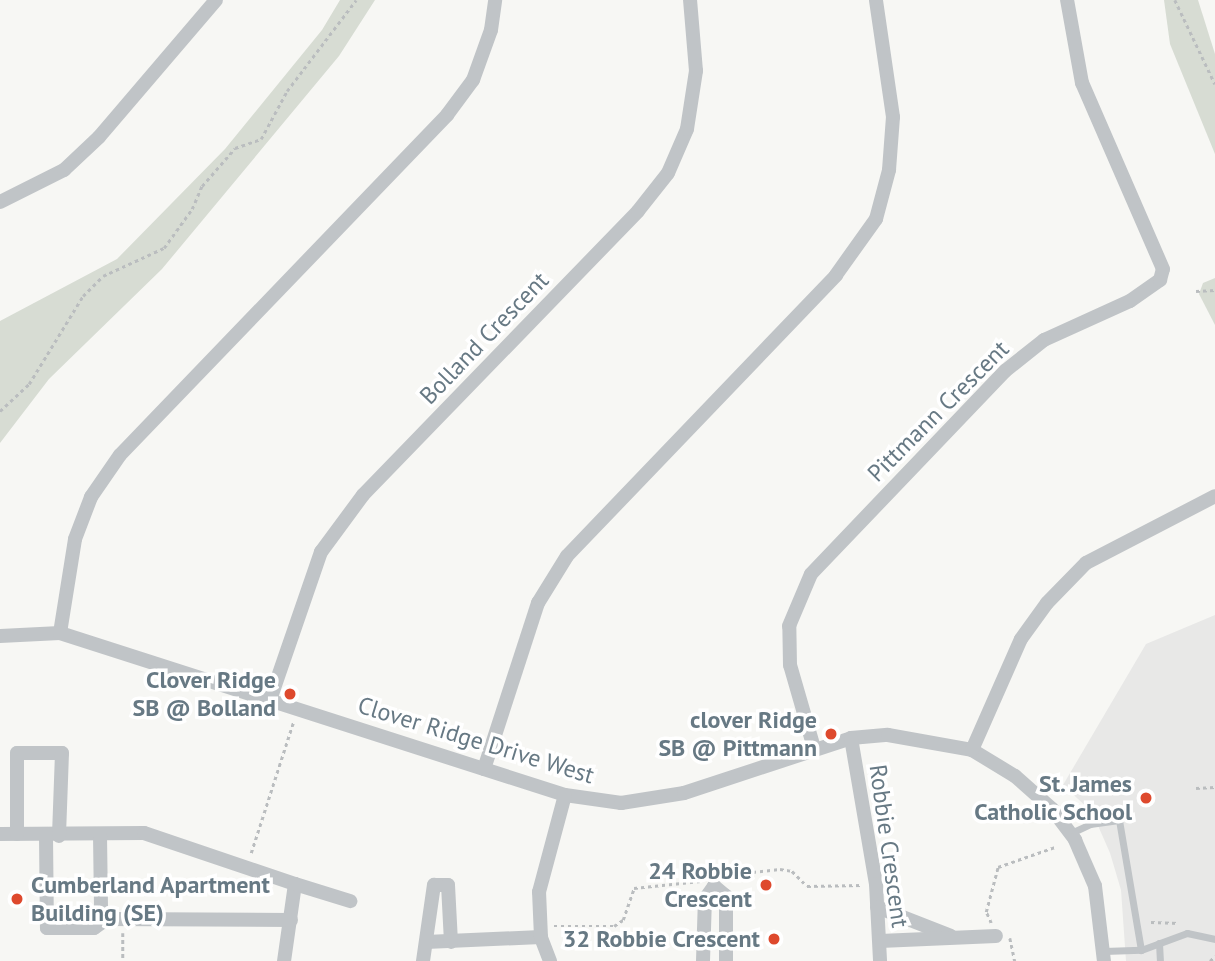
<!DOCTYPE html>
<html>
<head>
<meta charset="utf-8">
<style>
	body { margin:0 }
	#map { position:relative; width:1215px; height:961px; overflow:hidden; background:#f7f7f4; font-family:"PT Sans",sans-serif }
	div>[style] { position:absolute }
	.built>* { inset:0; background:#e8e8e7 }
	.green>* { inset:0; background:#d7dcd3 }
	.path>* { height:2.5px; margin-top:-1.25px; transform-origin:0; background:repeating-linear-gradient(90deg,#babdbf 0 3.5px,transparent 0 7px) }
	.service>* { height:7px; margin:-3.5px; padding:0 3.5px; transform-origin:3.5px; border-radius:3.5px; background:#c0c4c7 }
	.minor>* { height:14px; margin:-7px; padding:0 7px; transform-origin:7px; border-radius:7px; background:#c0c4c7 }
	.dots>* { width:19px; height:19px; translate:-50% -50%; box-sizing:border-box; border:4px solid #fff; border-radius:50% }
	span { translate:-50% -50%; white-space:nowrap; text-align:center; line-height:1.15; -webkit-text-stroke:7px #fff; paint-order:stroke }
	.street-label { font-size:24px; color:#677984 }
	.poi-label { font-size:24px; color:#677984; font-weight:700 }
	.right { translate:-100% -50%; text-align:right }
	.left { translate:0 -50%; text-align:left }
</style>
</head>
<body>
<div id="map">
	<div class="built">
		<i style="clip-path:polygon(1215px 615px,1215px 961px,1126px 961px,1121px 890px,1110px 853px,1092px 812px,1063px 785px,1146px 644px)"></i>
	</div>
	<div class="green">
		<i style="clip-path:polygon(340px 0,375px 0,339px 56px,162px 269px,49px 379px,0 443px,0 321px,117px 259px,225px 149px,322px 30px)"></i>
		<i style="clip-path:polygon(1164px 0,1198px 0,1215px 54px,1215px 154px,1170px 44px)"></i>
		<i style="clip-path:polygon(1215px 278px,1215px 325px,1199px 294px,1203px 283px)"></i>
	</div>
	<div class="path">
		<i style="left:1175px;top:0;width:93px;rotate:64.5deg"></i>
		<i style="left:1196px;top:291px;width:19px;rotate:-3deg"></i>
		<i style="left:0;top:411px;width:40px;rotate:-43deg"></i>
		<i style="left:29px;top:384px;width:103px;rotate:-58.5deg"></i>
		<i style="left:83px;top:296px;width:28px;rotate:-45deg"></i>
		<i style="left:103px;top:276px;width:67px;rotate:-24.7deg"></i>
		<i style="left:164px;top:248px;width:48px;rotate:-54.3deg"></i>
		<i style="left:192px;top:209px;width:25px;rotate:-67deg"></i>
		<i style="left:202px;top:186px;width:50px;rotate:-49deg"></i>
		<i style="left:235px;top:148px;width:28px;rotate:-19deg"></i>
		<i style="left:261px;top:139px;width:55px;rotate:-61.6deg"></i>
		<i style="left:287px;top:91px;width:114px;rotate:-52.8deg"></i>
		<i style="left:1196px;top:788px;width:19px;rotate:-3deg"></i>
		<i style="left:251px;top:853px;width:137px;rotate:-72.1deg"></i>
		<i style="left:725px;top:875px;width:55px;rotate:-6.2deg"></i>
		<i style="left:780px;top:869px;width:12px;rotate:9deg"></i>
		<i style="left:792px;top:871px;width:21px;rotate:45deg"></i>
		<i style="left:807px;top:886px;width:55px;rotate:-1deg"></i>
		<i style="left:1151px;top:922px;width:28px;rotate:2deg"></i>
		<i style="left:991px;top:923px;width:12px;rotate:-114deg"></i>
		<i style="left:986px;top:912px;width:47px;rotate:-75.1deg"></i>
		<i style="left:998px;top:867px;width:60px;rotate:-19.3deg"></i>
		<i style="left:554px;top:926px;width:60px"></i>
		<i style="left:614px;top:926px;width:11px;rotate:-34deg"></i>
		<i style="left:623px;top:920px;width:34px;rotate:-71deg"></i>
		<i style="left:634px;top:888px;width:67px;rotate:-6deg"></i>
		<i style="left:123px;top:933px;width:28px;rotate:90deg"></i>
		<i style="left:1010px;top:938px;width:24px;rotate:78deg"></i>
		<i style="left:1210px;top:961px;width:7px;rotate:-45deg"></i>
	</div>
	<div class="service">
		<i style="left:1071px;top:833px;width:21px;rotate:-25deg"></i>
		<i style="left:1090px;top:824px;width:29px;rotate:-8deg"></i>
		<i style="left:1119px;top:820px;width:132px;rotate:80.4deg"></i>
		<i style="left:1159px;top:943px;width:18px;rotate:87deg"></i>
		<i style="left:1104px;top:951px;width:37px;rotate:-2deg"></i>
		<i style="left:1141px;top:950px;width:49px;rotate:-20.3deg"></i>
		<i style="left:1187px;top:933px;width:29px;rotate:12deg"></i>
	</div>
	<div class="minor">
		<i style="left:0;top:202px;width:72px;rotate:-26.6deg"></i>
		<i style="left:64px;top:170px;width:48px;rotate:-43.3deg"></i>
		<i style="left:99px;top:137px;width:180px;rotate:-49.5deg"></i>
		<i style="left:60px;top:633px;width:95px;rotate:-80.9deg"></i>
		<i style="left:75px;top:539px;width:45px;rotate:-69.1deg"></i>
		<i style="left:91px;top:497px;width:51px;rotate:-55.4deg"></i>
		<i style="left:120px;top:455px;width:472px;rotate:-46.1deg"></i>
		<i style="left:447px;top:115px;width:44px;rotate:-53.4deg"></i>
		<i style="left:473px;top:80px;width:53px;rotate:-70.2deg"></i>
		<i style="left:491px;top:30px;width:30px;rotate:-82deg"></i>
		<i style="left:0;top:636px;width:60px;rotate:-2.9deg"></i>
		<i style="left:60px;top:633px;width:530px;rotate:17.79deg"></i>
		<i style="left:565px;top:795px;width:57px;rotate:8.1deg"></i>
		<i style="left:621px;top:803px;width:64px;rotate:-9deg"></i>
		<i style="left:684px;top:793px;width:176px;rotate:-18.2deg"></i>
		<i style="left:851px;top:738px;width:37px;rotate:-5deg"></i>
		<i style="left:888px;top:735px;width:85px;rotate:10.1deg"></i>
		<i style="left:972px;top:750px;width:50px;rotate:31.2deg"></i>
		<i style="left:1015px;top:776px;width:50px;rotate:41.7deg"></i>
		<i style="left:1052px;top:809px;width:39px;rotate:53deg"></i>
		<i style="left:1075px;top:840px;width:50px;rotate:66.5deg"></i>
		<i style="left:1095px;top:886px;width:76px;rotate:83.2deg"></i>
		<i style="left:270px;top:700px;width:157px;rotate:-71deg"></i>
		<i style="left:321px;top:552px;width:71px;rotate:-53.6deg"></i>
		<i style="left:363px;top:495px;width:395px;rotate:-45.9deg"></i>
		<i style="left:638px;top:211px;width:48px;rotate:-51.7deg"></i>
		<i style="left:668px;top:173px;width:48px;rotate:-66.6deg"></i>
		<i style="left:687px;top:129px;width:59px;rotate:-81.2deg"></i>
		<i style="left:696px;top:71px;width:71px;rotate:-94.8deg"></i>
		<i style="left:851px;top:738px;width:148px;rotate:80.3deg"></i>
		<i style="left:876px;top:884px;width:77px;rotate:87deg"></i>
		<i style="left:814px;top:748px;width:86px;rotate:-106.1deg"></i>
		<i style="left:790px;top:665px;width:39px;rotate:-91deg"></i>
		<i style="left:789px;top:626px;width:56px;rotate:-67.1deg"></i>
		<i style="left:811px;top:574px;width:281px;rotate:-46.3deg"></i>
		<i style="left:1005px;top:371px;width:50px;rotate:-38.5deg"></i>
		<i style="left:1044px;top:340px;width:94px;rotate:-24.4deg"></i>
		<i style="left:1130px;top:301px;width:37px;rotate:-35deg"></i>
		<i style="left:1160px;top:280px;width:11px;rotate:-75deg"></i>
		<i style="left:1163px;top:269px;width:203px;rotate:-113.5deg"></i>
		<i style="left:1082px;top:83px;width:84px;rotate:-100.2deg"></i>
		<i style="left:972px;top:750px;width:121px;rotate:-66.2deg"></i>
		<i style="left:1021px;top:639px;width:44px;rotate:-54.2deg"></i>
		<i style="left:1047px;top:603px;width:56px;rotate:-45.7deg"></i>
		<i style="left:1086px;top:563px;width:145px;rotate:-27.4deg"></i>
		<i style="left:484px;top:769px;width:175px;rotate:-72deg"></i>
		<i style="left:538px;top:603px;width:55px;rotate:-58.3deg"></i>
		<i style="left:567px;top:556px;width:389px;rotate:-46.2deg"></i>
		<i style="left:836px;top:275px;width:69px;rotate:-54.5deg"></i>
		<i style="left:876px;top:219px;width:51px;rotate:-75.1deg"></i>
		<i style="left:889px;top:170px;width:53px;rotate:-85.7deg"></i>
		<i style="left:893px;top:117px;width:118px;rotate:-98.3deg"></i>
		<i style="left:0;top:834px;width:144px;rotate:-0.4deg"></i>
		<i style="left:144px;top:833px;width:159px;rotate:18.7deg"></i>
		<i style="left:295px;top:884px;width:78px;rotate:98.1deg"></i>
		<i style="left:17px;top:834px;width:81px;rotate:-90deg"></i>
		<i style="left:17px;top:753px;width:45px"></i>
		<i style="left:62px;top:753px;width:83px;rotate:92.1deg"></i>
		<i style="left:100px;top:835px;width:73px;rotate:89.2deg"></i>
		<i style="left:101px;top:908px;width:13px;rotate:61deg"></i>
		<i style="left:46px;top:836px;width:92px;rotate:89.4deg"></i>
		<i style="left:47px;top:928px;width:47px"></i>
		<i style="left:94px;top:928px;width:16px;rotate:-35deg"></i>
		<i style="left:107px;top:919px;width:184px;rotate:0.3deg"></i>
		<i style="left:295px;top:884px;width:58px;rotate:17.2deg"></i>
		<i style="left:877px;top:907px;width:79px;rotate:21.4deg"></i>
		<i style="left:880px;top:941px;width:116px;rotate:-2.5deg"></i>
		<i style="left:426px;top:942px;width:115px;rotate:-2.5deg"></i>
		<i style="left:423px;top:961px;width:77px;rotate:-81.8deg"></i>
		<i style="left:434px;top:885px;width:14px"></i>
		<i style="left:448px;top:885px;width:57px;rotate:87deg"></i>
		<i style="left:550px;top:961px;width:26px;rotate:-111deg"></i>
		<i style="left:541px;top:937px;width:45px;rotate:-92.5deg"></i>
		<i style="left:539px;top:892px;width:100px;rotate:-75deg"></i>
		<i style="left:703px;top:961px;width:62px;rotate:-88.2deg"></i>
		<i style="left:705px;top:899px;width:16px;rotate:-55deg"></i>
		<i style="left:714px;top:886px;width:16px;rotate:40deg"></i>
		<i style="left:726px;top:896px;width:65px;rotate:90deg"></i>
	</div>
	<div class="dots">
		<i style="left:290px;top:694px;background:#de492d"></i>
		<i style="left:831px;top:734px;background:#de492d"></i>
		<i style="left:1146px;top:798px;background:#de492d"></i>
		<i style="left:766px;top:885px;background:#de492d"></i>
		<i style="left:17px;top:899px;background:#de492d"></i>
		<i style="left:774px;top:939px;background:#de492d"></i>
	</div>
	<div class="street-label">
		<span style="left:484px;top:338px;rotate:-46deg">Bolland Crescent</span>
		<span style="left:938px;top:411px;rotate:-45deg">Pittmann Crescent</span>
		<span style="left:476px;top:740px;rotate:17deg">Clover Ridge Drive West</span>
		<span style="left:889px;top:846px;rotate:82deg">Robbie Crescent</span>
	</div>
	<div class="poi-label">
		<span class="right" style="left:276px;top:694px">Clover Ridge<br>SB @ Bolland</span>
		<span class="right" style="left:817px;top:734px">clover Ridge<br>SB @ Pittmann</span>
		<span class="right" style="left:1132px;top:798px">St. James<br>Catholic School</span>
		<span class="right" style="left:752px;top:885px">24 Robbie<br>Crescent</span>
		<span class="left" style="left:31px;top:899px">Cumberland Apartment<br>Building (SE)</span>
		<span class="right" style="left:760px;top:939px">32 Robbie Crescent</span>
	</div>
</div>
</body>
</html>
